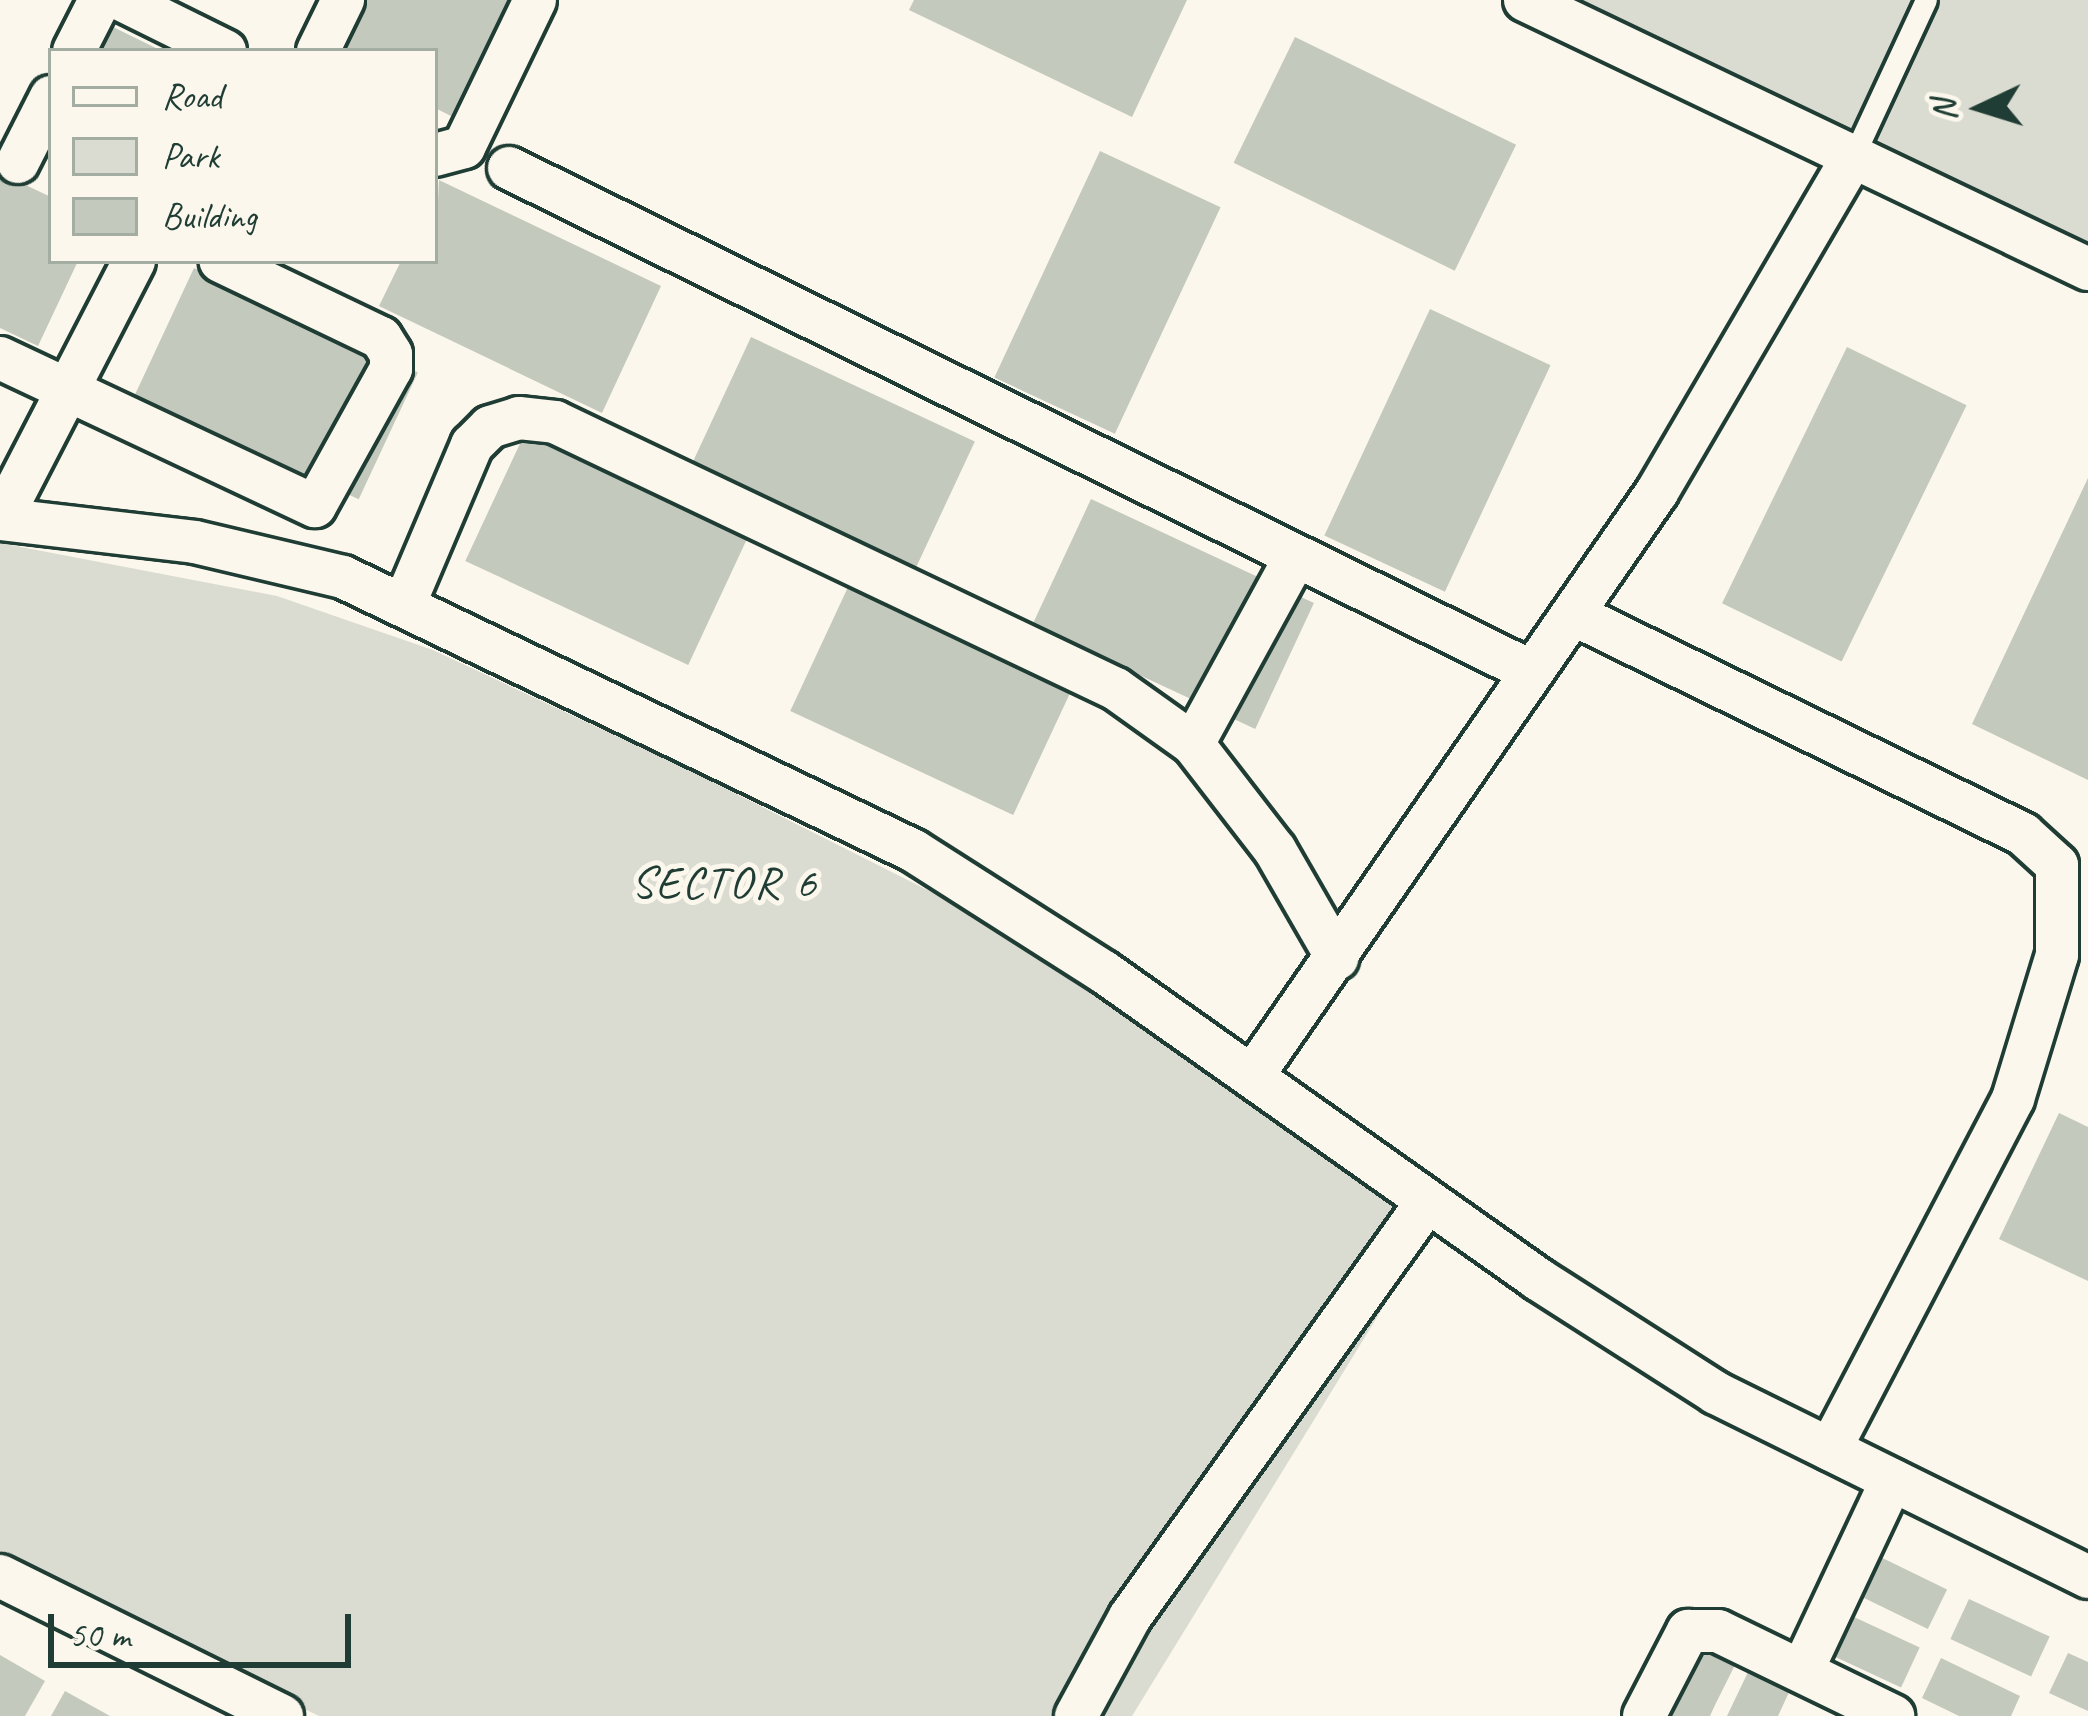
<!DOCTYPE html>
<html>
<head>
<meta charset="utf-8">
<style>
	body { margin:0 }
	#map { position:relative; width:2088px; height:1716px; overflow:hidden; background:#fbf7ec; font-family:Caveat,sans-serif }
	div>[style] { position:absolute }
	.green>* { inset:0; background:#dbdcd1 }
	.building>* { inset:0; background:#c4c9be; transform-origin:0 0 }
	.roads { filter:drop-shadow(3px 0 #1f3d34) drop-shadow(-3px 0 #1f3d34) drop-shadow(0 3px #1f3d34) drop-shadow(0 -3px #1f3d34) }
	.lane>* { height:21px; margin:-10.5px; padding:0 10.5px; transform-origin:10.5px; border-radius:10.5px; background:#fbf7ec }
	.street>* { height:42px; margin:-21px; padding:0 21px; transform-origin:21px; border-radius:21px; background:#fbf7ec }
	span { translate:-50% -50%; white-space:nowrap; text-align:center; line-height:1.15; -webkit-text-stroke:10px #fbf7ec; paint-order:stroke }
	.neighbourhood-label { font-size:45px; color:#1f3d34; letter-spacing:3px }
	.legend { position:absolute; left:48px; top:48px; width:390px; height:216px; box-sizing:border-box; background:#fbf7ec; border:3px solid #a3ada2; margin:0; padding:15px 21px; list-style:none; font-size:36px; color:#1f3d34 }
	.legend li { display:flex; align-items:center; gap:24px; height:60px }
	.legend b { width:60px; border:3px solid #a3ada2 }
	.north { position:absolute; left:1920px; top:48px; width:120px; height:120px; -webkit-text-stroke:9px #fbf7ec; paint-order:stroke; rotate:266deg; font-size:33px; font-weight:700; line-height:48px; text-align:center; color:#1f3d34 }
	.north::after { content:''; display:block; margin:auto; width:42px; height:54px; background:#1f3d34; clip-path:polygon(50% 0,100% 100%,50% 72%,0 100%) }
	.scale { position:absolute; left:48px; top:1614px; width:303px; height:54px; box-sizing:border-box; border:6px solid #1f3d34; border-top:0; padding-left:15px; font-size:36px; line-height:42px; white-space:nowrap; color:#1f3d34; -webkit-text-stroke:9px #fbf7ec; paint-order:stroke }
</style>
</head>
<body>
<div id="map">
	<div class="green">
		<i style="clip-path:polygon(1566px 0,2088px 0,2088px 253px)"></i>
		<i style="clip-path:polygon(0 543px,277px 596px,433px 650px,689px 770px,999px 926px,1415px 1213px,1427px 1236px,1132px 1716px,319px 1716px,0 1561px)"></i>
	</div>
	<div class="building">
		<i style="clip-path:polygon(366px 0,513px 0,457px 119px,435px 108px,435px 51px,342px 51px)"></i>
		<i style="clip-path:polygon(914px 0,1187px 0,1132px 117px,909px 10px)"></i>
		<i style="clip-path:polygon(111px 26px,162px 51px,99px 51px)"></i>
		<i style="left:1295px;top:37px;width:246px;height:140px;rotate:26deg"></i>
		<i style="left:1100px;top:151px;width:133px;height:250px;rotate:25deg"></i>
		<i style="clip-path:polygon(0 173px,51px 197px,51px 261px,78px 261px,38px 346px,0 328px)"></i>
		<i style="clip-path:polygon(439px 180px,661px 286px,602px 413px,379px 306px,401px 261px,435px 261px)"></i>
		<i style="left:194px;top:268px;width:247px;height:140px;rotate:25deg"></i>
		<i style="left:1430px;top:309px;width:133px;height:250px;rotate:25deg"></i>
		<i style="left:751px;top:337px;width:247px;height:140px;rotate:25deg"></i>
		<i style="left:1847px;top:347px;width:133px;height:285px;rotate:26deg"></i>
		<i style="left:524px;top:435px;width:246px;height:139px;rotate:25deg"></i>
		<i style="clip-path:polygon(2088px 478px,2088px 780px,1972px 724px)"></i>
		<i style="left:1091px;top:499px;width:246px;height:139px;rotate:25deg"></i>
		<i style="left:849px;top:585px;width:246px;height:139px;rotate:25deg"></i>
		<i style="clip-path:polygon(2059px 1113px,2088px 1127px,2088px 1281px,1999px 1239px)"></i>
		<i style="left:1868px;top:1551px;width:88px;height:44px;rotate:26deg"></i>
		<i style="left:1969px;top:1599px;width:89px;height:44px;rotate:25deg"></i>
		<i style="left:1839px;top:1610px;width:89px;height:44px;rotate:25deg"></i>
		<i style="clip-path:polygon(1693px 1645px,1735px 1665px,1715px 1705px,1710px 1716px,1658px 1716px)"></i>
		<i style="clip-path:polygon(2068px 1653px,2088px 1662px,2088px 1711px,2049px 1693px)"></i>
		<i style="clip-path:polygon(0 1655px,45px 1681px,25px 1716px,0 1716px)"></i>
		<i style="clip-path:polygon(1941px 1658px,2020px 1696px,2011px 1716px,1959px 1716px,1922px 1698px)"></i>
		<i style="clip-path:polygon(1749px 1670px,1790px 1690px,1778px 1716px,1727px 1716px)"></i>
		<i style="clip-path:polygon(65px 1691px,110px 1716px,51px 1716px)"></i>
	</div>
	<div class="roads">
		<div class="lane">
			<i style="left:1853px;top:157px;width:173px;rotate:-65.1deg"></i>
		</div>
		<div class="street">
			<i style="left:122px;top:0;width:115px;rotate:26.3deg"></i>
			<i style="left:1525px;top:0;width:624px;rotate:25.54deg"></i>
			<i style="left:74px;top:51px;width:57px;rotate:-63deg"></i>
			<i style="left:318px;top:51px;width:57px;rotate:-63.9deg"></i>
			<i style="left:435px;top:155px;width:30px;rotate:-15deg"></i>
			<i style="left:464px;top:147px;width:163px;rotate:-64.2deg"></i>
			<i style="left:18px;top:162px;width:73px;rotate:-63.1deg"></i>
			<i style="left:509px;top:168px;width:1140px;rotate:26.23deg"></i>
			<i style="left:0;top:358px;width:348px;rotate:25.2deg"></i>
			<i style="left:315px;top:506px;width:157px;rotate:-61deg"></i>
			<i style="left:391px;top:369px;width:15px;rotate:-90deg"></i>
			<i style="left:391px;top:354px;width:19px;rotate:-122deg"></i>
			<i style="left:381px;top:338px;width:178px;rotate:-154.4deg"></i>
			<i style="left:0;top:519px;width:196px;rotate:6.7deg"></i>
			<i style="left:195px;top:542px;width:152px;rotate:13.3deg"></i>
			<i style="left:343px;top:577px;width:633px;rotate:25.63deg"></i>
			<i style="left:914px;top:851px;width:225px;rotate:32.5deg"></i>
			<i style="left:1104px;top:972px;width:532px;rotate:35.27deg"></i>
			<i style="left:1538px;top:1279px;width:211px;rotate:32.6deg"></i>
			<i style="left:1716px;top:1393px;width:415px;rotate:26.3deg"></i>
			<i style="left:1px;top:519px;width:290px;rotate:-62.7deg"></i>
			<i style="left:404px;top:605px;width:174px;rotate:-67deg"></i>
			<i style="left:472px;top:445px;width:25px;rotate:-45deg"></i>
			<i style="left:490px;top:427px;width:30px;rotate:-17deg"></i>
			<i style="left:519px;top:418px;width:36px;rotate:6deg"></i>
			<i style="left:555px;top:422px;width:621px;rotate:25.45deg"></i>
			<i style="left:1116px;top:689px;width:95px;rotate:35.5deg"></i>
			<i style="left:1193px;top:744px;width:134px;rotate:52.3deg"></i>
			<i style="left:1275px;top:850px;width:125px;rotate:60.1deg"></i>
			<i style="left:1573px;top:614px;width:501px;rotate:26.05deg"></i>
			<i style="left:2023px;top:834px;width:46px;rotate:42.4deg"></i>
			<i style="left:2057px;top:865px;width:90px;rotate:90deg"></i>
			<i style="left:2057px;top:955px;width:151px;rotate:107deg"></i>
			<i style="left:2013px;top:1099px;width:395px;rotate:117.6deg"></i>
			<i style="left:1193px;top:744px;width:214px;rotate:-61.3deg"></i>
			<i style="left:1253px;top:1075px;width:709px;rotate:-55.28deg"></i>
			<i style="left:1657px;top:492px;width:388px;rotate:-59.7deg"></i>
			<i style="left:0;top:1576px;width:315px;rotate:26.4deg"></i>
			<i style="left:1802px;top:1671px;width:211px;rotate:-64.8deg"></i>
			<i style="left:1076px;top:1716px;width:113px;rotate:-61.4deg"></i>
			<i style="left:1130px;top:1617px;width:510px;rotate:-54.41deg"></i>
			<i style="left:1644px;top:1716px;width:96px;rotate:-62.6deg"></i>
			<i style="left:1688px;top:1631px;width:30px"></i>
			<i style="left:1718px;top:1631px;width:195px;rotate:25.9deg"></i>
		</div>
	</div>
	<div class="neighbourhood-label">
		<span style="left:725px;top:883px">SECTOR 6</span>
	</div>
	<ul class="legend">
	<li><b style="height:15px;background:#fbf7ec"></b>Road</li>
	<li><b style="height:33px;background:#dbdcd1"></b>Park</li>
	<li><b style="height:33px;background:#c4c9be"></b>Building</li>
	</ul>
	<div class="north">N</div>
	<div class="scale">50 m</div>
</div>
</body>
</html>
